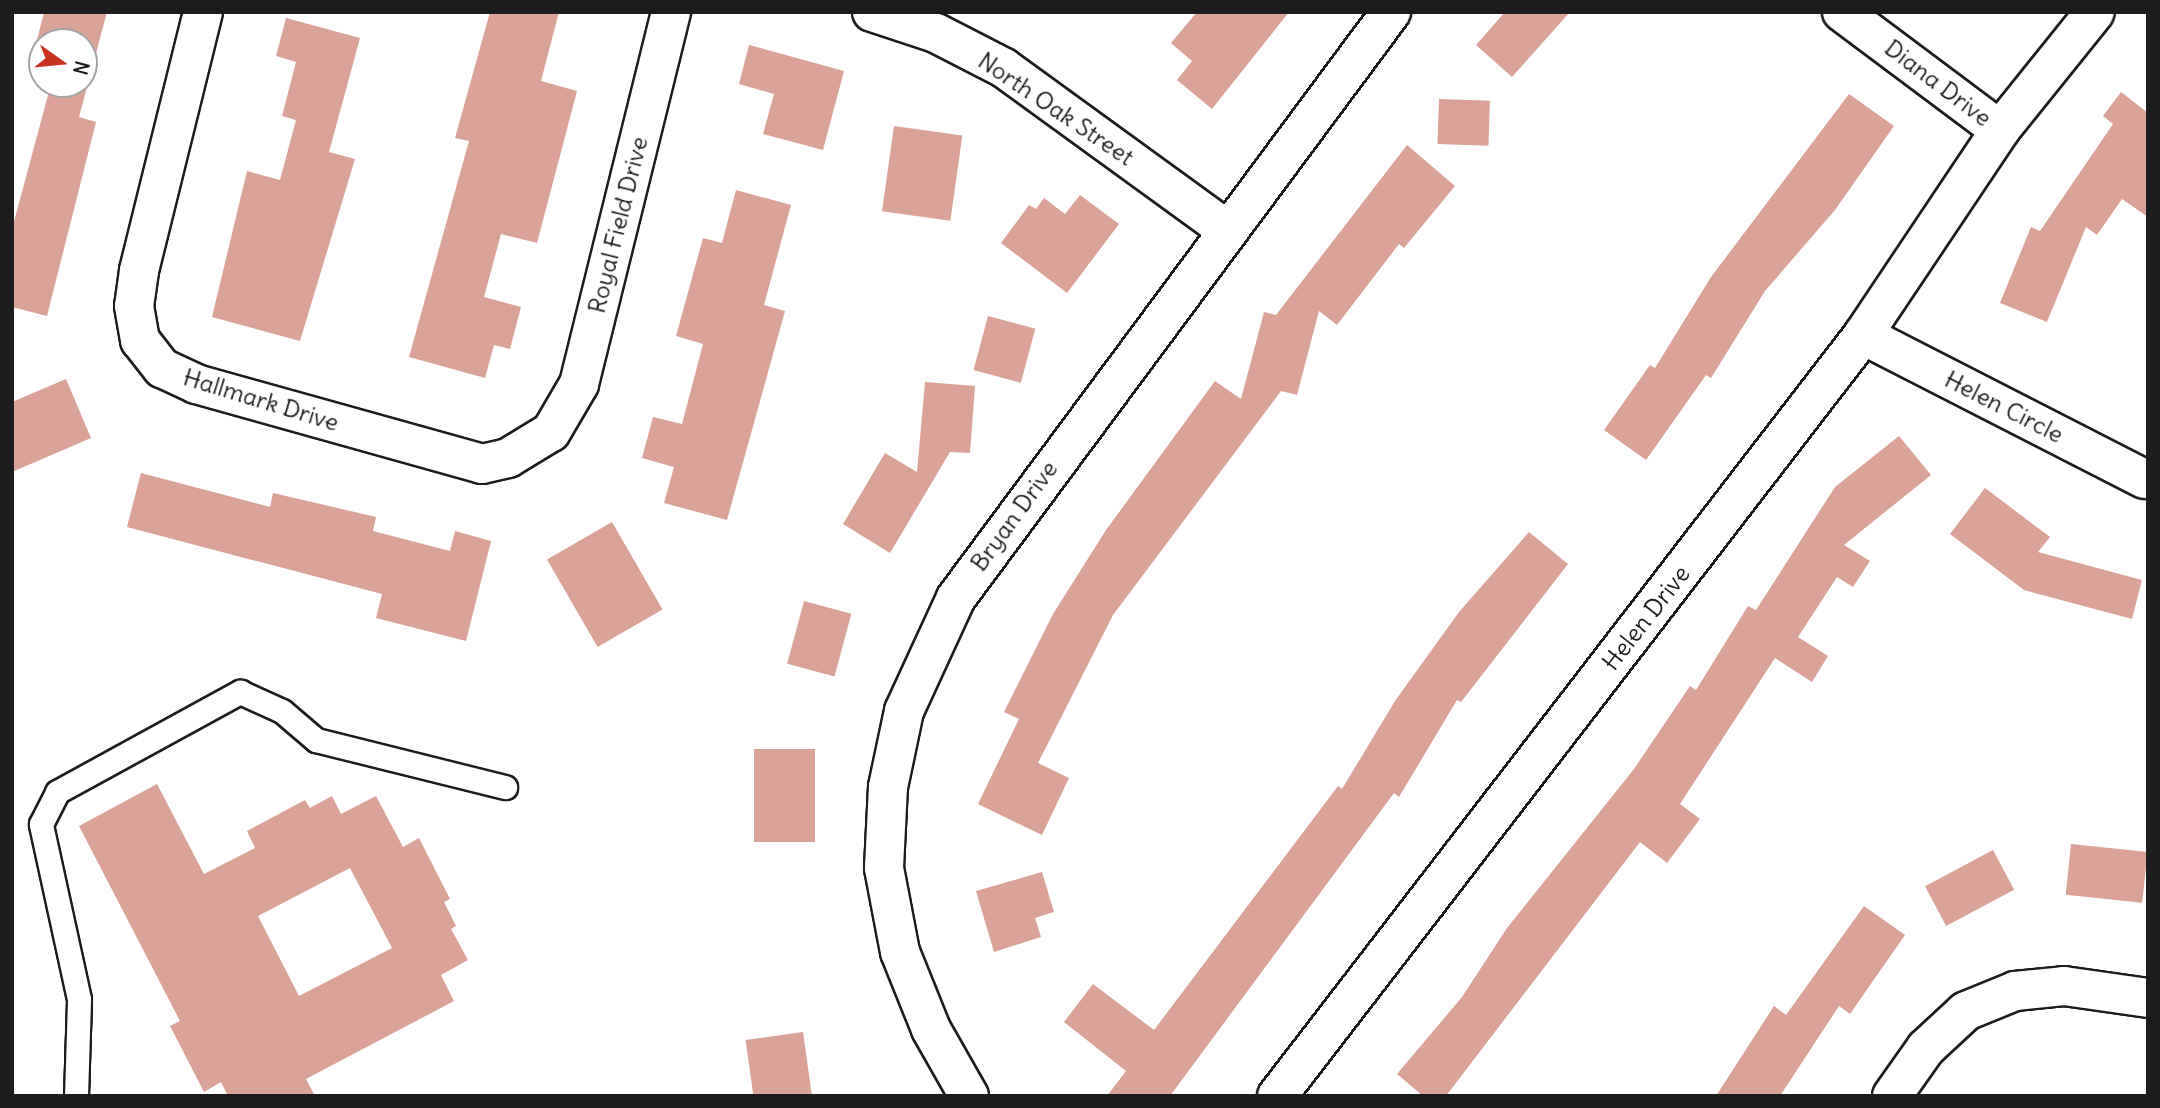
<!DOCTYPE html>
<html>
<head>
<meta charset="utf-8">
<style>
	body { margin:0 }
	#map { position:relative; width:2160px; height:1108px; overflow:hidden; background:#fff; font-family:Delius,sans-serif }
	div>[style] { position:absolute }
	.building>* { inset:0; background:#dba297; transform-origin:0 0 }
	.roads { filter:drop-shadow(2px 0 #1c1c1c) drop-shadow(-2px 0 #1c1c1c) drop-shadow(0 2px #1c1c1c) drop-shadow(0 -2px #1c1c1c) }
	.service>* { height:23px; margin:-11.5px; padding:0 11.5px; transform-origin:11.5px; border-radius:11.5px; background:#fff }
	.minor>* { height:38px; margin:-19px; padding:0 19px; transform-origin:19px; border-radius:19px; background:#fff }
	span { translate:-50% -50%; white-space:nowrap; text-align:center; line-height:1.15; -webkit-text-stroke:5px #fff; paint-order:stroke }
	.street-label { font-size:24px; color:#1c1c1c }
	.frame { position:absolute; inset:0; border:14px solid #1c1c1c; pointer-events:none }
	.north { position:absolute; left:28px; top:28px; width:70px; height:70px; box-sizing:border-box; background:#fff; border:2px solid #a4a4a4; border-radius:50%; rotate:105deg; font-size:19px; font-weight:700; line-height:28px; text-align:center; color:#1c1c1c }
	.north::after { content:''; display:block; margin:auto; width:24px; height:32px; background:#c8321e; clip-path:polygon(50% 0,100% 100%,50% 72%,0 100%) }
</style>
</head>
<body>
<div id="map">
	<div class="building">
		<i style="clip-path:polygon(44px 12px,107px 12px,79px 117px,96px 122px,47px 316px,12px 307px,12px 229px,51px 84px,84px 84px,84px 42px,42px 42px,42px 59px,33px 56px)"></i>
		<i style="clip-path:polygon(490px 12px,559px 12px,541px 81px,577px 91px,537px 243px,501px 234px,484px 297px,521px 307px,510px 349px,494px 345px,485px 378px,409px 357px,469px 141px,455px 138px)"></i>
		<i style="clip-path:polygon(1197px 12px,1289px 12px,1212px 109px,1177px 80px,1192px 61px,1171px 43px)"></i>
		<i style="clip-path:polygon(1505px 12px,1570px 12px,1512px 77px,1476px 45px)"></i>
		<i style="clip-path:polygon(286px 18px,360px 38px,329px 152px,355px 159px,300px 341px,212px 317px,247px 171px,280px 180px,296px 120px,282px 116px,296px 62px,276px 56px)"></i>
		<i style="clip-path:polygon(749px 45px,844px 71px,823px 150px,763px 134px,774px 94px,739px 84px)"></i>
		<i style="clip-path:polygon(2121px 92px,2148px 113px,2148px 217px,2122px 199px,2097px 235px,2086px 227px,2047px 322px,2000px 303px,2031px 227px,2040px 231px,2113px 124px,2103px 116px)"></i>
		<i style="clip-path:polygon(1849px 94px,1894px 126px,1835px 210px,1765px 291px,1711px 378px,1706px 375px,1646px 460px,1604px 430px,1650px 365px,1655px 368px,1711px 277px)"></i>
		<i style="left:1439px;top:99px;width:51px;height:45px;rotate:2deg"></i>
		<i style="left:894px;top:126px;width:69px;height:86px;rotate:8deg"></i>
		<i style="clip-path:polygon(1407px 145px,1455px 186px,1404px 248px,1399px 244px,1337px 325px,1319px 311px,1297px 395px,1281px 391px,1113px 615px,1038px 763px,1069px 778px,1042px 835px,978px 804px,1019px 719px,1004px 712px,1053px 614px,1106px 530px,1215px 381px,1241px 399px,1264px 312px,1276px 315px)"></i>
		<i style="clip-path:polygon(736px 190px,791px 205px,764px 305px,785px 311px,727px 520px,664px 503px,674px 467px,642px 458px,653px 417px,682px 424px,703px 344px,676px 336px,703px 238px,722px 243px)"></i>
		<i style="clip-path:polygon(1080px 195px,1119px 224px,1067px 293px,1001px 243px,1029px 205px,1036px 209px,1044px 198px,1065px 214px)"></i>
		<i style="left:988px;top:316px;width:49px;height:56px;rotate:15deg"></i>
		<i style="clip-path:polygon(66px 379px,91px 438px,12px 472px,12px 402px)"></i>
		<i style="clip-path:polygon(925px 382px,975px 386px,970px 453px,950px 452px,890px 553px,843px 524px,885px 453px,917px 472px)"></i>
		<i style="clip-path:polygon(1899px 436px,1931px 475px,1844px 545px,1870px 561px,1853px 587px,1837px 577px,1798px 637px,1828px 656px,1812px 682px,1775px 658px,1680px 804px,1700px 819px,1667px 863px,1640px 842px,1446px 1096px,1423px 1096px,1397px 1074px,1462px 997px,1507px 928px,1634px 769px,1690px 686px,1696px 690px,1748px 606px,1756px 610px,1835px 487px)"></i>
		<i style="clip-path:polygon(141px 473px,270px 507px,273px 493px,376px 517px,373px 531px,450px 551px,455px 531px,491px 541px,466px 641px,376px 618px,382px 594px,127px 527px)"></i>
		<i style="clip-path:polygon(1985px 488px,2050px 537px,2038px 552px,2142px 580px,2132px 619px,2024px 590px,1950px 534px)"></i>
		<i style="left:612px;top:522px;width:101px;height:75px;rotate:60deg"></i>
		<i style="clip-path:polygon(1529px 532px,1568px 564px,1461px 702px,1457px 700px,1399px 797px,1394px 793px,1170px 1096px,1107px 1096px,1126px 1071px,1064px 1022px,1093px 984px,1154px 1030px,1338px 786px,1342px 789px,1395px 701px,1459px 612px)"></i>
		<i style="left:804px;top:601px;width:49px;height:65px;rotate:15deg"></i>
		<i style="left:754px;top:749px;width:61px;height:93px"></i>
		<i style="clip-path:polygon(evenodd,157px 784px,204px 874px,255px 848px,247px 831px,305px 800px,310px 808px,332px 796px,341px 814px,376px 796px,403px 847px,419px 838px,450px 899px,444px 902px,456px 926px,451px 929px,468px 960px,441px 975px,454px 1001px,306px 1079px,315px 1096px,228px 1096px,221px 1082px,204px 1092px,170px 1026px,180px 1021px,79px 826px,157px 784px,350px 868px,392px 948px,299px 996px,258px 916px,350px 868px)"></i>
		<i style="left:2071px;top:844px;width:77px;height:51px;rotate:6deg"></i>
		<i style="left:1993px;top:850px;width:45px;height:77px;rotate:62deg"></i>
		<i style="clip-path:polygon(1042px 872px,1054px 912px,1035px 918px,1041px 937px,994px 952px,976px 891px)"></i>
		<i style="clip-path:polygon(1864px 906px,1905px 935px,1850px 1014px,1839px 1006px,1780px 1096px,1716px 1096px,1774px 1006px,1786px 1015px)"></i>
		<i style="left:803px;top:1032px;width:65px;height:58px;rotate:82deg"></i>
	</div>
	<div class="roads">
		<div class="service">
			<i style="left:76px;top:1096px;width:97px;rotate:-88.2deg"></i>
			<i style="left:79px;top:999px;width:179px;rotate:-102.3deg"></i>
			<i style="left:41px;top:824px;width:36px;rotate:-63deg"></i>
			<i style="left:57px;top:792px;width:209px;rotate:-28.7deg"></i>
			<i style="left:240px;top:692px;width:46px;rotate:24.3deg"></i>
			<i style="left:282px;top:711px;width:45px;rotate:40.5deg"></i>
			<i style="left:316px;top:740px;width:195px;rotate:14deg"></i>
		</div>
		<div class="minor">
			<i style="left:203px;top:12px;width:267px;rotate:103.9deg"></i>
			<i style="left:139px;top:271px;width:35px;rotate:98deg"></i>
			<i style="left:134px;top:306px;width:35px;rotate:80deg"></i>
			<i style="left:140px;top:340px;width:36px;rotate:52deg"></i>
			<i style="left:162px;top:368px;width:38px;rotate:25deg"></i>
			<i style="left:196px;top:384px;width:297px;rotate:15.6deg"></i>
			<i style="left:482px;top:464px;width:27px;rotate:-13deg"></i>
			<i style="left:508px;top:458px;width:50px;rotate:-31.2deg"></i>
			<i style="left:551px;top:432px;width:56px;rotate:-59.7deg"></i>
			<i style="left:579px;top:384px;width:383px;rotate:-76.1deg"></i>
			<i style="left:872px;top:12px;width:67px;rotate:18.2deg"></i>
			<i style="left:936px;top:33px;width:76px;rotate:27.2deg"></i>
			<i style="left:1004px;top:68px;width:276px;rotate:36deg"></i>
			<i style="left:1842px;top:12px;width:197px;rotate:36.8deg"></i>
			<i style="left:1863px;top:335px;width:316px;rotate:27.1deg"></i>
			<i style="left:969px;top:1096px;width:77px;rotate:-119.6deg"></i>
			<i style="left:931px;top:1029px;width:83px;rotate:-111.9deg"></i>
			<i style="left:900px;top:952px;width:86px;rotate:-100.8deg"></i>
			<i style="left:884px;top:868px;width:81px;rotate:-87.2deg"></i>
			<i style="left:888px;top:787px;width:78px;rotate:-78.1deg"></i>
			<i style="left:904px;top:711px;width:124px;rotate:-65.3deg"></i>
			<i style="left:956px;top:598px;width:730px;rotate:-53.41deg"></i>
			<i style="left:1277px;top:1096px;width:960px;rotate:-52.4deg"></i>
			<i style="left:1863px;top:335px;width:247px;rotate:-56.2deg"></i>
			<i style="left:2000px;top:130px;width:151px;rotate:-51.2deg"></i>
			<i style="left:1892px;top:1096px;width:59px;rotate:-54.7deg"></i>
			<i style="left:1926px;top:1048px;width:54px;rotate:-42.8deg"></i>
			<i style="left:1966px;top:1011px;width:53px;rotate:-22.2deg"></i>
			<i style="left:2015px;top:991px;width:49px;rotate:-5.8deg"></i>
			<i style="left:2064px;top:986px;width:85px;rotate:8.1deg"></i>
		</div>
	</div>
	<div class="street-label">
		<span style="left:1938px;top:83px;rotate:37deg">Diana Drive</span>
		<span style="left:1056px;top:109px;rotate:34deg">North Oak Street</span>
		<span style="left:618px;top:225px;rotate:-76deg">Royal Field Drive</span>
		<span style="left:261px;top:400px;rotate:17deg">Hallmark Drive</span>
		<span style="left:2004px;top:407px;rotate:27deg">Helen Circle</span>
		<span style="left:1014px;top:516px;rotate:-54deg">Bryan Drive</span>
		<span style="left:1646px;top:618px;rotate:-52deg">Helen Drive</span>
	</div>
	<div class="frame"></div>
	<div class="north">N</div>
</div>
</body>
</html>
